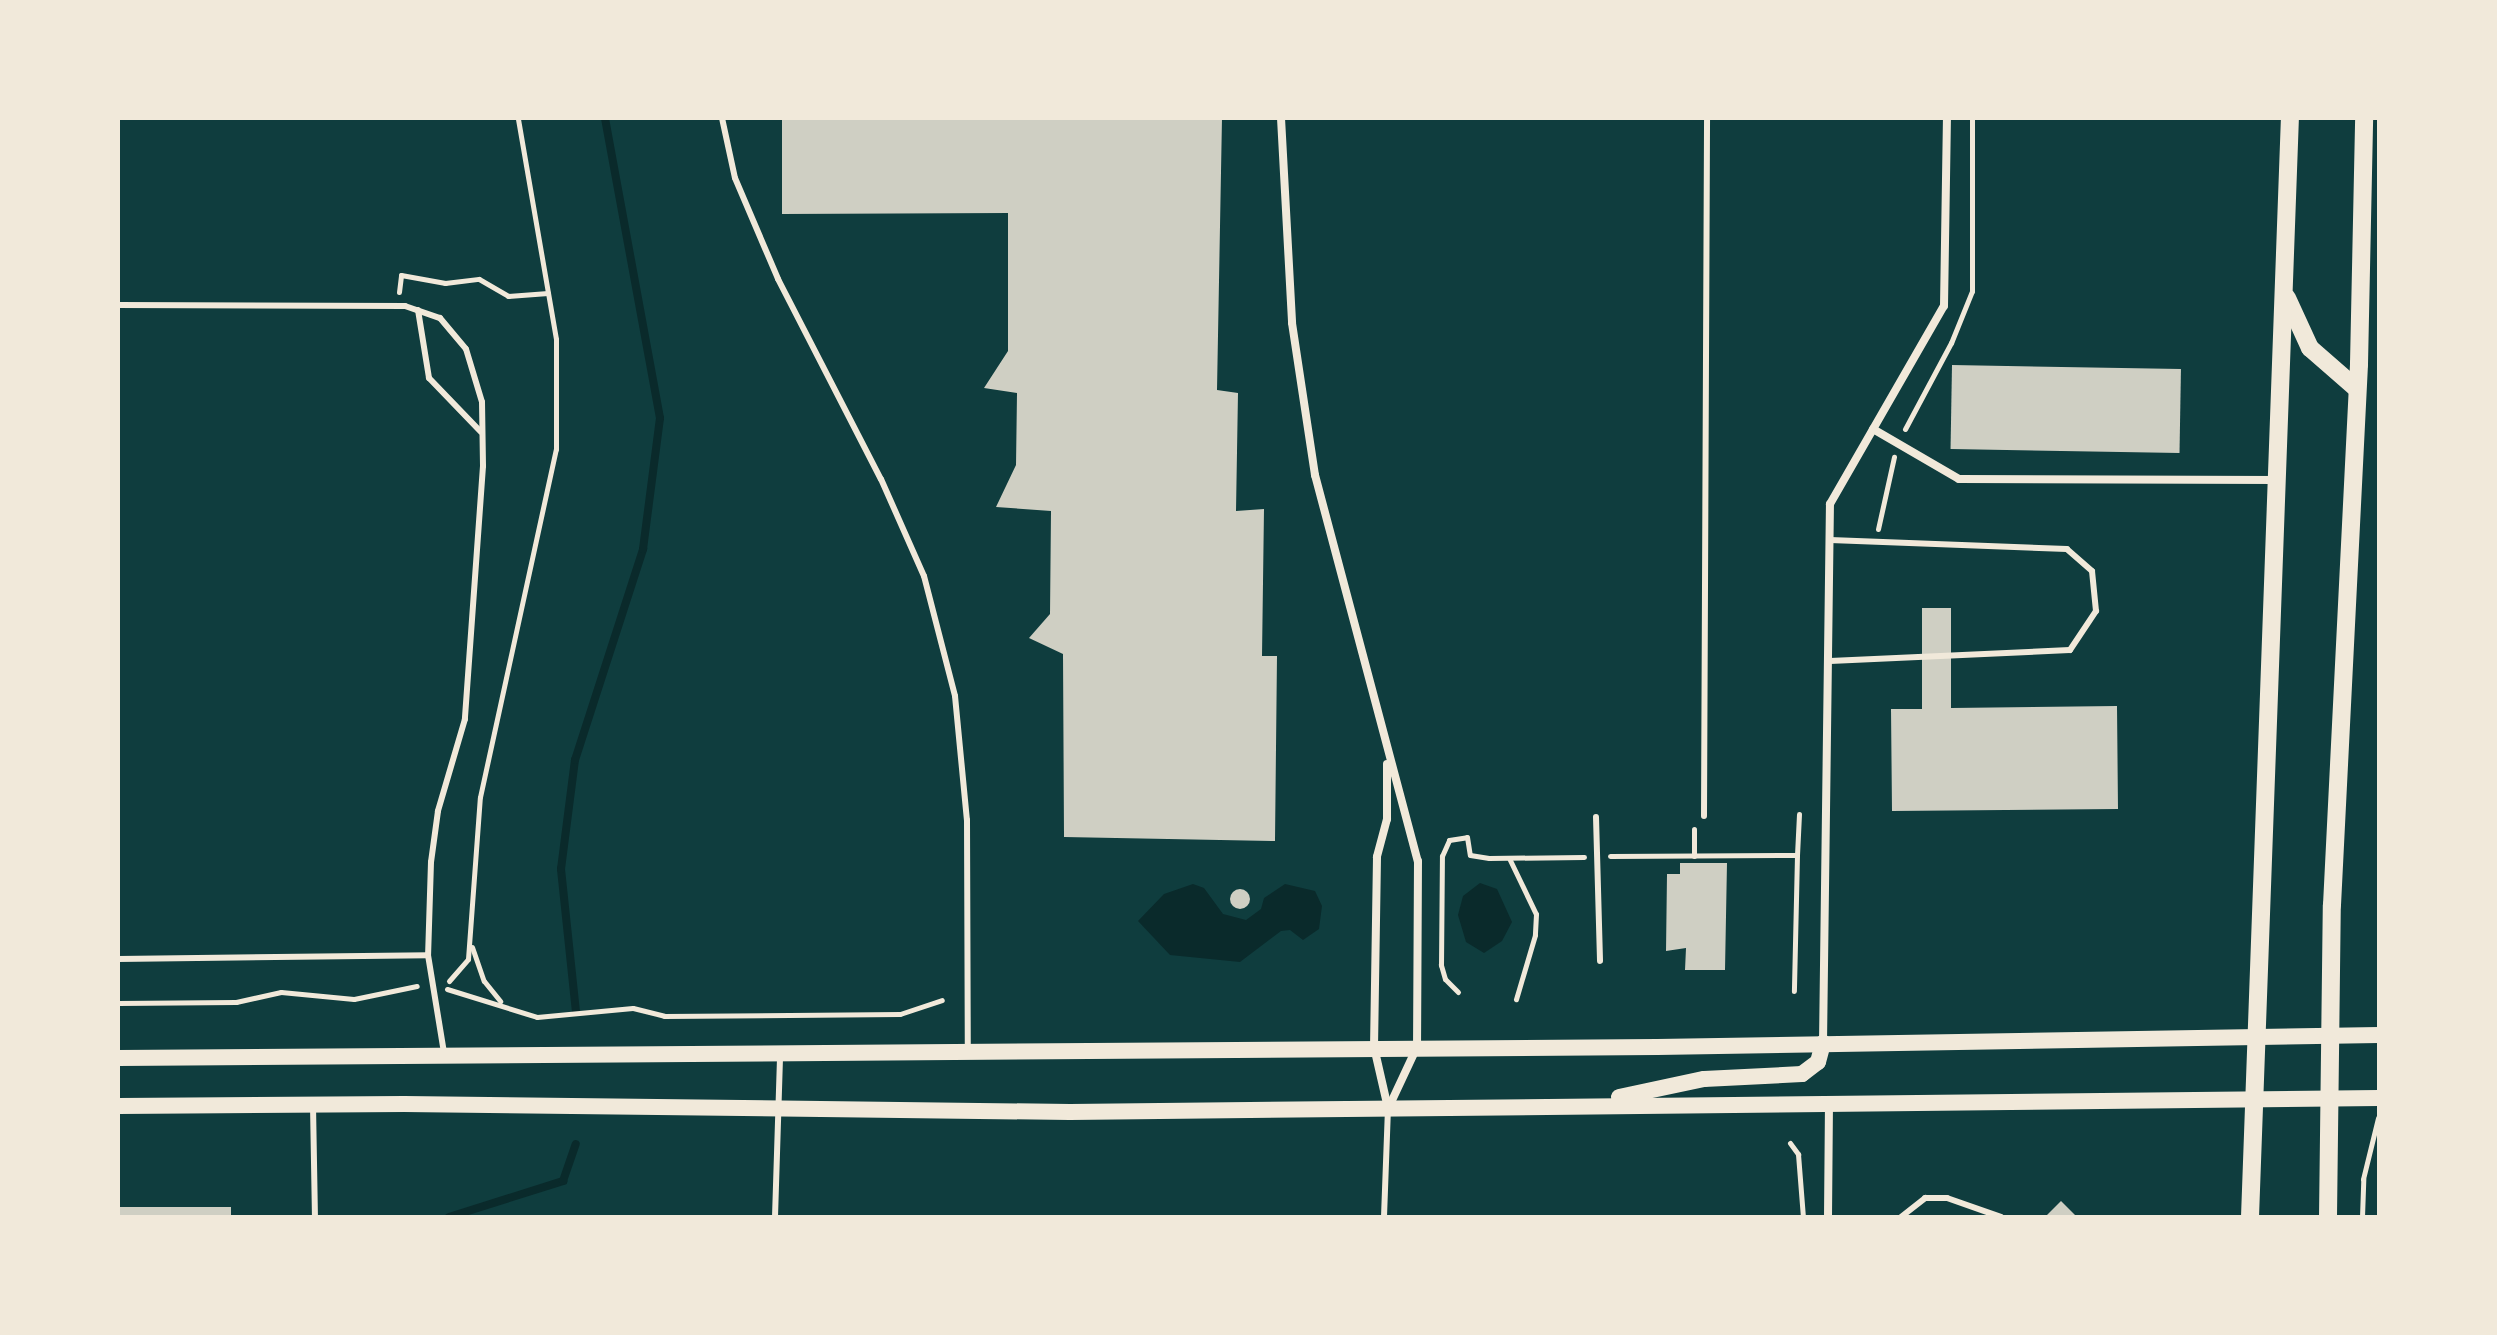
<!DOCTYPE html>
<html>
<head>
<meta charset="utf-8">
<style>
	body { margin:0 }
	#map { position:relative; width:2497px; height:1335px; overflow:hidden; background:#0f3d3e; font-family:Signika,sans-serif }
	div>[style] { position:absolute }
	.water>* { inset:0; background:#0a2a2b }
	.stream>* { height:8px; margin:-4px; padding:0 4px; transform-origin:4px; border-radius:4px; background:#0a2a2b }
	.building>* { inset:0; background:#cfcfc3; transform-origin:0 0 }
	.round { border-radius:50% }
	.path>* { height:5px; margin:-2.5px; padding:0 2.5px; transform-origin:2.5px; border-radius:2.5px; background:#f1e9da }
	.service>* { height:6px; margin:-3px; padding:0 3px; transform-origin:3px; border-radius:3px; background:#f1e9da }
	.minor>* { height:8px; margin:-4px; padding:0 4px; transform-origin:4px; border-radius:4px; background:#f1e9da }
	.secondary>* { height:16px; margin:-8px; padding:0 8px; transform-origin:8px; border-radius:8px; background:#f1e9da }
	.primary>* { height:18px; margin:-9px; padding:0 9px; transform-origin:9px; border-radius:9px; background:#f1e9da }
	span { translate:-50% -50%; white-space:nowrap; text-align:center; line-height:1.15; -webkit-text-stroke:7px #f1e9da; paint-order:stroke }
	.frame { position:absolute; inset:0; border:120px solid #f1e9da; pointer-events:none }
</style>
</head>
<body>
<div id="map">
	<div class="water">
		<i style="clip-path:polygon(1480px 883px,1497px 889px,1512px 922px,1502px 941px,1484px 953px,1466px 942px,1458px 915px,1463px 896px)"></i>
		<i style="clip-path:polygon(1285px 884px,1315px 891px,1322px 906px,1319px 929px,1303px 940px,1290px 930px,1281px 931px,1240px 962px,1170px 955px,1138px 921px,1164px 894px,1193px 884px,1204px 888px,1223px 914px,1246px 920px,1261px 909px,1264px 898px)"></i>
	</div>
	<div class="stream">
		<i style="left:576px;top:1012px;width:144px;rotate:-96deg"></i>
		<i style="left:561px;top:869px;width:110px;rotate:-82.7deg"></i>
		<i style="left:575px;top:760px;width:222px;rotate:-72.1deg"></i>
		<i style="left:643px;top:549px;width:132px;rotate:-82.6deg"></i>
		<i style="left:660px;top:418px;width:305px;rotate:-100.4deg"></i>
		<i style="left:449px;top:1217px;width:120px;rotate:-17.5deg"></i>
		<i style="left:563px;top:1181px;width:39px;rotate:-71deg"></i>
	</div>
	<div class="building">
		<i style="clip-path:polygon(782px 118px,1222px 118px,1217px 390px,1238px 393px,1236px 511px,1264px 509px,1262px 656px,1277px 656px,1275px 841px,1064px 837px,1063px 654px,1029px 638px,1050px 614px,1051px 511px,996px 507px,1016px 465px,1017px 393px,984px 388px,1008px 351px,1008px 213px,782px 214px)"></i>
		<i style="left:1952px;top:365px;width:229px;height:84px;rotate:1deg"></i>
		<i style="clip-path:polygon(1922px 608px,1951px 608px,1951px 708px,2117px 706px,2118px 809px,1892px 811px,1891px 709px,1922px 709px)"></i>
		<i style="clip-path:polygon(1680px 863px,1727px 863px,1725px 970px,1685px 970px,1686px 948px,1666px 951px,1667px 874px,1680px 874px)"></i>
		<i class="round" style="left:1230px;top:889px;width:20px;height:20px"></i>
		<i style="clip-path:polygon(2061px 1201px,2077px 1217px,2045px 1217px)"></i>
		<i style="left:231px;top:1207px;width:10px;height:113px;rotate:90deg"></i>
	</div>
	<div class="path">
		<i style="left:399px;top:292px;width:17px;rotate:-83deg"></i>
		<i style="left:401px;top:275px;width:45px;rotate:10.3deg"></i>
		<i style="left:445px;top:283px;width:34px;rotate:-7deg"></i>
		<i style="left:479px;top:279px;width:34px;rotate:30deg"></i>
		<i style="left:508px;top:296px;width:40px;rotate:-4.3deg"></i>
		<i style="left:1905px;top:429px;width:98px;rotate:-61.9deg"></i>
		<i style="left:1951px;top:343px;width:56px;rotate:-68deg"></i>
		<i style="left:1972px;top:291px;width:173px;rotate:-90deg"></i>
		<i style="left:1878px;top:529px;width:74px;rotate:-77.5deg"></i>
		<i style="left:1694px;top:829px;width:27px;rotate:90deg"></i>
		<i style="left:1797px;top:855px;width:41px;rotate:-87.2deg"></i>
		<i style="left:1610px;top:856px;width:187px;rotate:-0.3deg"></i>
		<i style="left:1797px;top:855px;width:136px;rotate:91.3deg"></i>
		<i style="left:1509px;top:858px;width:62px;rotate:64.3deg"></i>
		<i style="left:1536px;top:914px;width:21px;rotate:93deg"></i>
		<i style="left:1535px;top:935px;width:67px;rotate:106.5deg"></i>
		<i style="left:472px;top:947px;width:36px;rotate:71deg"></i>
		<i style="left:484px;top:981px;width:26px;rotate:51deg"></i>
		<i style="left:449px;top:981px;width:29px;rotate:-49deg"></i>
		<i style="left:468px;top:959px;width:162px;rotate:-85.8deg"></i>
		<i style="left:480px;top:797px;width:356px;rotate:-77.7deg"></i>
		<i style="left:556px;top:449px;width:110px;rotate:-90deg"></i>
		<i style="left:556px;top:339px;width:224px;rotate:-99.8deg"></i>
		<i style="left:447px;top:989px;width:94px;rotate:17.3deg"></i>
		<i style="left:537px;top:1017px;width:96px;rotate:-5.4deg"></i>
		<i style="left:633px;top:1008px;width:32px;rotate:14deg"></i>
		<i style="left:664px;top:1016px;width:236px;rotate:-0.5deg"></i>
		<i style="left:900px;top:1014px;width:44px;rotate:-18.4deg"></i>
		<i style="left:1458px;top:992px;width:18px;rotate:-135deg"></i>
		<i style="left:1445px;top:979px;width:15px;rotate:-106deg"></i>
		<i style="left:1441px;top:965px;width:109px;rotate:-89.5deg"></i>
		<i style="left:1442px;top:856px;width:17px;rotate:-66deg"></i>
		<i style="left:1449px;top:840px;width:18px;rotate:-9deg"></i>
		<i style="left:1467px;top:837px;width:18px;rotate:81deg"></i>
		<i style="left:1470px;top:855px;width:19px;rotate:9deg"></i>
		<i style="left:1489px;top:858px;width:95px;rotate:-0.6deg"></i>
		<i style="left:118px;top:1003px;width:118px;rotate:-0.5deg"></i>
		<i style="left:236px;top:1002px;width:46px;rotate:-12.5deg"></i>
		<i style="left:281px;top:992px;width:73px;rotate:5.5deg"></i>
		<i style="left:354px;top:999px;width:64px;rotate:-11.7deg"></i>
		<i style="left:1790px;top:1143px;width:14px;rotate:54deg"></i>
		<i style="left:1798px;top:1154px;width:63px;rotate:85.5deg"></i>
		<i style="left:2362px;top:1217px;width:38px;rotate:-88deg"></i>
		<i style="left:2363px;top:1179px;width:63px;rotate:-76.2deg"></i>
	</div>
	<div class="service">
		<i style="left:722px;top:118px;width:61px;rotate:77.8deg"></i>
		<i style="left:735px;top:178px;width:110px;rotate:66.9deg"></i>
		<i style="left:778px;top:279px;width:225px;rotate:62.8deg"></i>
		<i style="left:881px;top:479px;width:106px;rotate:66.1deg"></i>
		<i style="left:924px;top:576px;width:124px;rotate:75.5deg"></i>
		<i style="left:955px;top:696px;width:125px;rotate:84.5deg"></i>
		<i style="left:967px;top:820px;width:230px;rotate:89.8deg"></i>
		<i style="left:118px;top:305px;width:287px;rotate:0.2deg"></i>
		<i style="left:405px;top:306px;width:37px;rotate:19deg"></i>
		<i style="left:440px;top:318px;width:40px;rotate:50deg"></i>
		<i style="left:466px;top:349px;width:55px;rotate:73.2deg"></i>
		<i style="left:482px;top:402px;width:64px;rotate:89.1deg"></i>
		<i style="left:483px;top:466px;width:254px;rotate:94.1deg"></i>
		<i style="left:465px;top:719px;width:96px;rotate:106.4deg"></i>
		<i style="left:438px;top:811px;width:51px;rotate:97.8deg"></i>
		<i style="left:431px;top:862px;width:93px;rotate:91.8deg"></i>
		<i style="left:428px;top:955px;width:99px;rotate:80.7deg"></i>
		<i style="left:418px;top:310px;width:69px;rotate:80.8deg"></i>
		<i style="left:429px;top:378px;width:75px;rotate:46.1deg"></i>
		<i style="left:1830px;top:661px;width:240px;rotate:-2.6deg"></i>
		<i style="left:2070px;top:650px;width:47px;rotate:-56.3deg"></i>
		<i style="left:2096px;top:611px;width:40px;rotate:-95.7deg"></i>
		<i style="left:2092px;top:571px;width:33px;rotate:-139deg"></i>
		<i style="left:2067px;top:549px;width:237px;rotate:-177.8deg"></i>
		<i style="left:1704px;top:816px;width:698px;rotate:-89.75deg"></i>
		<i style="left:1596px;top:817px;width:144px;rotate:88.4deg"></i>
		<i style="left:118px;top:959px;width:310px;rotate:-0.7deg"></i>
		<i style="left:313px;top:1105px;width:112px;rotate:89deg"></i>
		<i style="left:775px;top:1217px;width:162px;rotate:-88.2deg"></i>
		<i style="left:1384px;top:1217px;width:108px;rotate:-87.9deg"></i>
		<i style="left:1901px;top:1217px;width:31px;rotate:-38deg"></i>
		<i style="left:1925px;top:1198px;width:22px"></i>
		<i style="left:1947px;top:1198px;width:57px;rotate:19.4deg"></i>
	</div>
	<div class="minor">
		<i style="left:1281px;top:118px;width:205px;rotate:86.9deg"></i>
		<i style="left:1292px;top:323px;width:154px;rotate:81.4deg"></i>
		<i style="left:1315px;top:475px;width:400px;rotate:75.1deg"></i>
		<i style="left:1418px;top:861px;width:186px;rotate:90.3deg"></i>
		<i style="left:1417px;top:1047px;width:68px;rotate:115.1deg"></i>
		<i style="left:1873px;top:429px;width:99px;rotate:30.2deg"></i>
		<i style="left:1959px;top:479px;width:319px;rotate:0.2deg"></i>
		<i style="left:1387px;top:764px;width:55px;rotate:90deg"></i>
		<i style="left:1387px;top:819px;width:39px;rotate:105deg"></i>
		<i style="left:1377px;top:857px;width:190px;rotate:90.9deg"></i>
		<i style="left:1374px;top:1047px;width:63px;rotate:77.1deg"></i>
		<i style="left:1823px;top:1043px;width:539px;rotate:-89.26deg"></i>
		<i style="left:1830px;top:504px;width:228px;rotate:-60.1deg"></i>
		<i style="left:1944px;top:306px;width:188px;rotate:-89.1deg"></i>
		<i style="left:1828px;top:1217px;width:114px;rotate:-89.5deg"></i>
	</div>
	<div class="secondary">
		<i style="left:118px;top:1058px;width:1539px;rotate:-0.41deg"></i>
		<i style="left:1657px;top:1047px;width:722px;rotate:-0.95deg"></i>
		<i style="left:1619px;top:1097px;width:87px;rotate:-12deg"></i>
		<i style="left:1704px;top:1079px;width:98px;rotate:-2.9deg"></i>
		<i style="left:1802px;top:1074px;width:20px;rotate:-37deg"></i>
		<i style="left:1818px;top:1062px;width:20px;rotate:-75deg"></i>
		<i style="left:118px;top:1106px;width:286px;rotate:-0.4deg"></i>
		<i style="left:404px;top:1104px;width:666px;rotate:0.69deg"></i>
		<i style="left:1070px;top:1112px;width:1309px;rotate:-0.61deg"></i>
	</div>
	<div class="primary">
		<i style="left:2287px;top:298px;width:55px;rotate:65.3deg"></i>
		<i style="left:2310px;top:348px;width:62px;rotate:41.1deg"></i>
		<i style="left:2250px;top:1217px;width:1100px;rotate:-87.92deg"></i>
		<i style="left:2328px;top:1217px;width:312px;rotate:-89.3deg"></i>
		<i style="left:2332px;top:905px;width:542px;rotate:-87.14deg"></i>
		<i style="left:2359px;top:364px;width:246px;rotate:-88.8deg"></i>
	</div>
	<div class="frame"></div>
</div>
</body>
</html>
